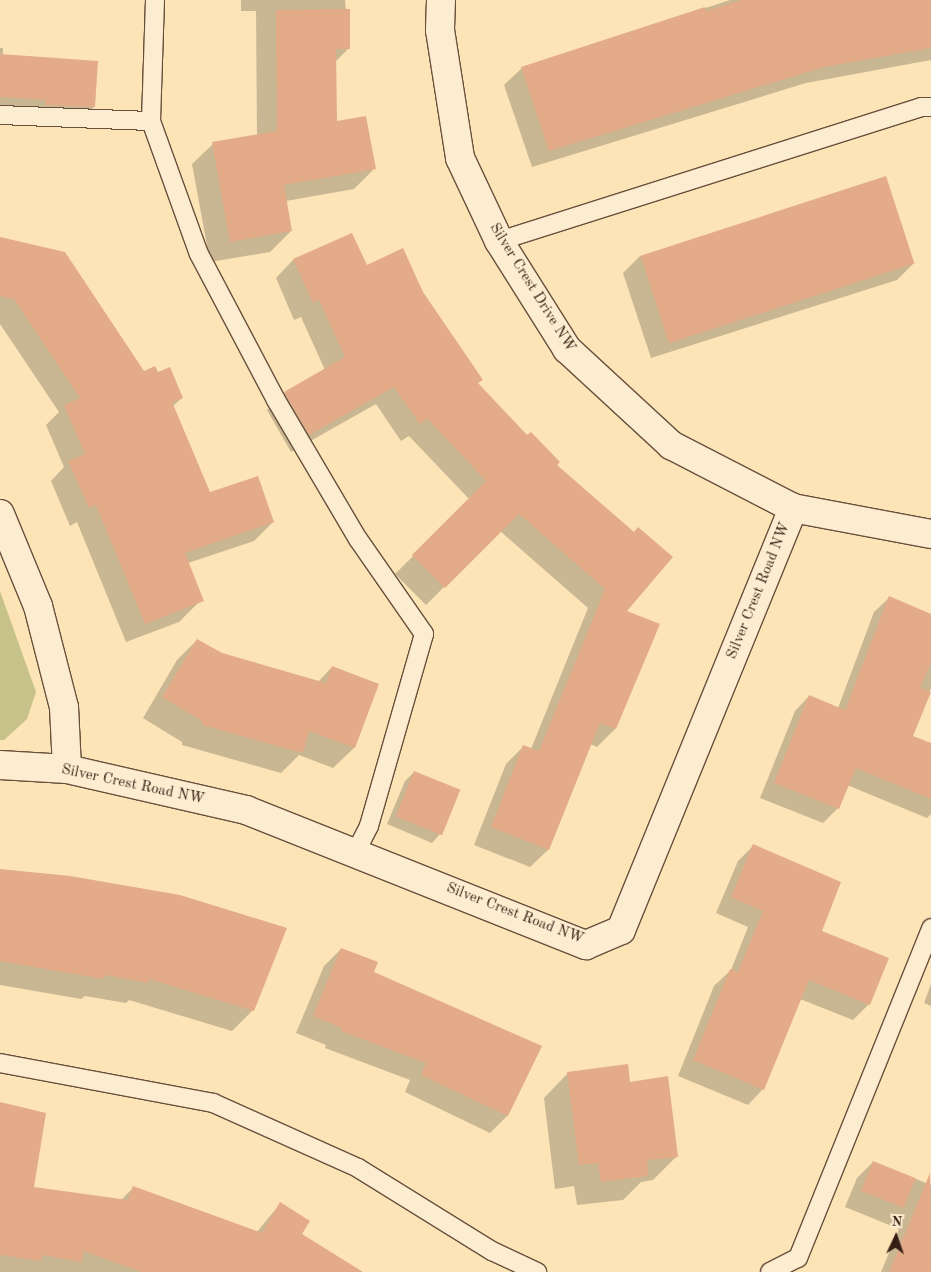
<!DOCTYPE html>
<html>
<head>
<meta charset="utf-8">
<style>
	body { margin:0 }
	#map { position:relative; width:931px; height:1272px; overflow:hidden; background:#fce4b7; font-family:"Old Standard TT",serif }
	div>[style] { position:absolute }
	.green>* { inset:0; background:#c7c289 }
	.shadow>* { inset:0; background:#0003 }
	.building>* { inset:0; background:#e3ab87; transform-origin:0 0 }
	.roads { filter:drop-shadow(1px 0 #68503d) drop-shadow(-1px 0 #68503d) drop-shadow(0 1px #68503d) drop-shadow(0 -1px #68503d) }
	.service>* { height:18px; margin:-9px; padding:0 9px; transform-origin:9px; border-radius:9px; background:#fdedd0 }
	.minor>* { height:28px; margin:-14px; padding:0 14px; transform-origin:14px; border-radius:14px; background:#fdedd0 }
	span { translate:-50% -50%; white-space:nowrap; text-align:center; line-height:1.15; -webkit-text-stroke:4px #fdedd0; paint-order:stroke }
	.street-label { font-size:15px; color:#361e14 }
	.north { position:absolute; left:871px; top:1212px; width:50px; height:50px; -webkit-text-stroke:4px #fdedd0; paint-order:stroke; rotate:3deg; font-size:14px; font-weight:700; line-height:20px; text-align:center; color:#361e14 }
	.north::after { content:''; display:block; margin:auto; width:18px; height:22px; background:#361e14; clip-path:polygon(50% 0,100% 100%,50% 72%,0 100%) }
</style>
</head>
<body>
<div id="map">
	<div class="green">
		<i style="clip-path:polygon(0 591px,36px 692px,27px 719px,4px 740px,0 740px)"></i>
	</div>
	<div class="shadow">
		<i style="clip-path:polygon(241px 0,345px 0,349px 48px,335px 62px,336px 122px,374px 169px,354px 189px,286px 201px,291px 231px,270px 252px,210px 262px,192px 164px,213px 144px,257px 136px,256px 11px,241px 11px)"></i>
		<i style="clip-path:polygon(730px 0,931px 0,931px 60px,806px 83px,532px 167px,504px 85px,522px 68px)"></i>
		<i style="clip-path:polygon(0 48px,3px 48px,3px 56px,94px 107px,79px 121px,0 112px)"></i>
		<i style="clip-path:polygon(351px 234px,366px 266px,422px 292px,481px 380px,477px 384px,555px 465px,625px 611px,658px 625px,615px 729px,597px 747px,590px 744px,548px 850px,530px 867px,474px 845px,506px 764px,524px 746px,531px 749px,588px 608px,500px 531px,426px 605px,395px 574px,470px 500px,409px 436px,401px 441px,376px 404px,291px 452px,267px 410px,285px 393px,325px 370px,301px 317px,294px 320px,276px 278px,293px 260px)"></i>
		<i style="clip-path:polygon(0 238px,144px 372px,157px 373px,182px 398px,172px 407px,209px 494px,273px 522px,254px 541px,188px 563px,198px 603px,179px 622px,126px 642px,77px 522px,70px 526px,51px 481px,64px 467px,46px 425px,59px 412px,0 324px)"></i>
		<i style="clip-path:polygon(640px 256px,914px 263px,897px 280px,651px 358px,623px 273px)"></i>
		<i style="clip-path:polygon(889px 598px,931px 615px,931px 688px,911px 736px,931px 744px,931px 814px,927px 818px,847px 785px,838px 808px,823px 823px,760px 798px,795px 711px,809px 696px,838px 708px,874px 612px)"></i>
		<i style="clip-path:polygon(197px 640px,221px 654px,318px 682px,332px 667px,378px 684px,354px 748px,333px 768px,299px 755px,281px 773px,182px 745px,182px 742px,143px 718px,177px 660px)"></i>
		<i style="clip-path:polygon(414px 772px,440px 834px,432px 843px,387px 824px,405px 781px)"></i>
		<i style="clip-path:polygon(754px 845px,820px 932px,869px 1004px,853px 1020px,800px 999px,763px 1089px,748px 1105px,678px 1076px,714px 986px,731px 970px,748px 927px,716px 913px,738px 861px)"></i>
		<i style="clip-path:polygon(0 870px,253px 1010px,232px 1031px,129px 1000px,126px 1003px,85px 996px,81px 999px,0 985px)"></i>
		<i style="clip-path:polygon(341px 949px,372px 973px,540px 1046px,507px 1116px,490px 1133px,405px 1092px,410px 1080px,325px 1048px,326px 1045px,296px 1033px,324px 966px)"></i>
		<i style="clip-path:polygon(931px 984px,931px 1006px,924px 1003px)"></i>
		<i style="clip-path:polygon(568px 1073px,629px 1083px,677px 1156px,653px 1180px,641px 1182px,623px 1200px,577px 1205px,574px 1186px,555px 1189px,544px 1098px)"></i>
		<i style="clip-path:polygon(0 1104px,33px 1188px,120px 1201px,133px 1188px,256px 1233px,280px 1204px,300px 1235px,337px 1272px,0 1272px)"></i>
		<i style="clip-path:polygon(873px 1162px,931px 1185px,931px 1272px,881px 1272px,899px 1229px,845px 1207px,857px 1178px)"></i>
	</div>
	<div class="building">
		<i style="clip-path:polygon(742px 0,931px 0,931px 48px,824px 67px,549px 151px,521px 67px,705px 7px,706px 11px)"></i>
		<i style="clip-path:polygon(350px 9px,350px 49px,336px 49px,337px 121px,366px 116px,376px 169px,284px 185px,292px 231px,230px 242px,212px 142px,277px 131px,276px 10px)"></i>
		<i style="clip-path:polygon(0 54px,98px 61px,95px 107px,45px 105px,45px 100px,0 97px)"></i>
		<i style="left:886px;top:176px;width:92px;height:258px;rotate:72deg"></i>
		<i style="clip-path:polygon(352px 233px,367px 265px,403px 248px,423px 292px,483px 380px,478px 383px,527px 435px,531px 432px,560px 462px,557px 465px,634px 532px,638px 527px,673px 557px,627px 611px,660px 624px,616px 729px,600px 723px,549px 850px,491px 827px,523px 745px,539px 751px,605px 589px,519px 514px,445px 588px,412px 555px,486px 481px,427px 418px,420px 424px,394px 387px,309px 435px,284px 392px,345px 357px,319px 300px,313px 303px,293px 259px)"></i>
		<i style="clip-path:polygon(0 237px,65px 252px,144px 371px,155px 366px,158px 372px,170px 367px,183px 398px,172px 402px,210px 492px,258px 476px,274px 522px,185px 553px,204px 601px,145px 624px,96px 505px,89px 508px,68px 461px,85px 454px,64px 405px,80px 398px,14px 299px,0 296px)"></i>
		<i style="clip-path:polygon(889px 596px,931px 614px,931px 662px,920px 688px,931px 692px,913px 736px,931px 743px,931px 799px,856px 768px,839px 809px,774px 783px,809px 695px,845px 710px)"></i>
		<i style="clip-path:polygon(197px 639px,222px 653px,326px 683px,332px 666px,379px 684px,355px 748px,309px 731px,303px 753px,202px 725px,202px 721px,162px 697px)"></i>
		<i style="left:414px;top:771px;width:50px;height:49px;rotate:22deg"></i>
		<i style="clip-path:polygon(753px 844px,841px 882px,822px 931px,889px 958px,870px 1005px,809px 980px,764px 1090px,693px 1060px,730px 969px,738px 972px,763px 911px,731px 897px)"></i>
		<i style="clip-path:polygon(0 869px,70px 876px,180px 895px,287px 928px,254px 1011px,149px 979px,148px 983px,104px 975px,103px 979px,0 961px)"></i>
		<i style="clip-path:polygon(341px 948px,378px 962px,374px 972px,542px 1046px,508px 1116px,421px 1075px,426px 1063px,341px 1031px,342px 1028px,313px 1016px)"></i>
		<i style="clip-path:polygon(628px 1064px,630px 1082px,668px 1076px,678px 1157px,647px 1160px,648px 1176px,601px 1182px,598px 1163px,579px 1165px,567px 1072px)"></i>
		<i style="clip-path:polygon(0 1102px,46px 1113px,34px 1187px,128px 1200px,133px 1186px,262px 1233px,280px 1202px,310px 1221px,302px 1234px,363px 1272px,142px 1272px,84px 1251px,82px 1262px,42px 1255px,41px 1261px,0 1255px)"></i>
		<i style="left:873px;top:1161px;width:46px;height:32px;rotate:22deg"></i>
		<i style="clip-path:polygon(930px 1173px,931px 1272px,889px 1272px)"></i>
	</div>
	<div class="roads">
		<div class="service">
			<i style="left:155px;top:0;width:121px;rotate:91.9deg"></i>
			<i style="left:151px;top:121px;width:141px;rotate:70.2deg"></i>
			<i style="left:199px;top:254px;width:165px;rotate:62.2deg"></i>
			<i style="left:276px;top:400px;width:161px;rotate:59.5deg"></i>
			<i style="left:358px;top:539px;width:116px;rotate:55.2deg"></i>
			<i style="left:424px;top:634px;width:200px;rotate:106deg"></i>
			<i style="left:369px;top:826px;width:29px;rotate:117deg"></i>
			<i style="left:0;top:115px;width:151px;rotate:2.3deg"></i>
			<i style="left:499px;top:241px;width:443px;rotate:-17.6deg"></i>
			<i style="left:921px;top:107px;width:10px"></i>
			<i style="left:0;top:1063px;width:217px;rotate:10.6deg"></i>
			<i style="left:213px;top:1103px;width:159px;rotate:24.1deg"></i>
			<i style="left:358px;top:1168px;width:158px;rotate:31.8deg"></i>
			<i style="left:492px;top:1251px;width:50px;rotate:25deg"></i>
			<i style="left:770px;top:1272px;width:31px;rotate:-27deg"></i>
			<i style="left:798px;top:1258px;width:356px;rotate:-68deg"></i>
		</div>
		<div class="minor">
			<i style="left:441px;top:0;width:30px;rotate:92deg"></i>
			<i style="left:440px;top:30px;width:130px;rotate:81.1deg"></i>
			<i style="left:460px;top:158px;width:92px;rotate:64.8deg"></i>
			<i style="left:499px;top:241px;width:128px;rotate:57.8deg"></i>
			<i style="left:567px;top:349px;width:142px;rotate:42.7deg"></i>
			<i style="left:671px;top:445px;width:137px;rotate:27.3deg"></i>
			<i style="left:793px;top:508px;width:140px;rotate:10.7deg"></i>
			<i style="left:0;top:514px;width:100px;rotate:67.6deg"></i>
			<i style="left:38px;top:606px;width:104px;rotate:75.6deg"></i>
			<i style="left:64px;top:707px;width:62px;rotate:87.2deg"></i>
			<i style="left:0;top:765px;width:67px;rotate:3.4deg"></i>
			<i style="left:67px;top:769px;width:184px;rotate:12.9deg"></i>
			<i style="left:246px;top:810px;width:366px;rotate:21.7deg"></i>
			<i style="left:586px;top:945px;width:38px;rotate:-23deg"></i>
			<i style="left:621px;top:930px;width:456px;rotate:-67.8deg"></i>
		</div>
	</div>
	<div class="street-label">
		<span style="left:532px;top:288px;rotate:58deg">Silver Crest Drive NW</span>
		<span style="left:759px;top:591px;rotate:-68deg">Silver Crest Road NW</span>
		<span style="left:133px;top:785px;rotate:12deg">Silver Crest Road NW</span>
		<span style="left:515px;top:914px;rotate:21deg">Silver Crest Road NW</span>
	</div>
	<div class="north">N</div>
</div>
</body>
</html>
